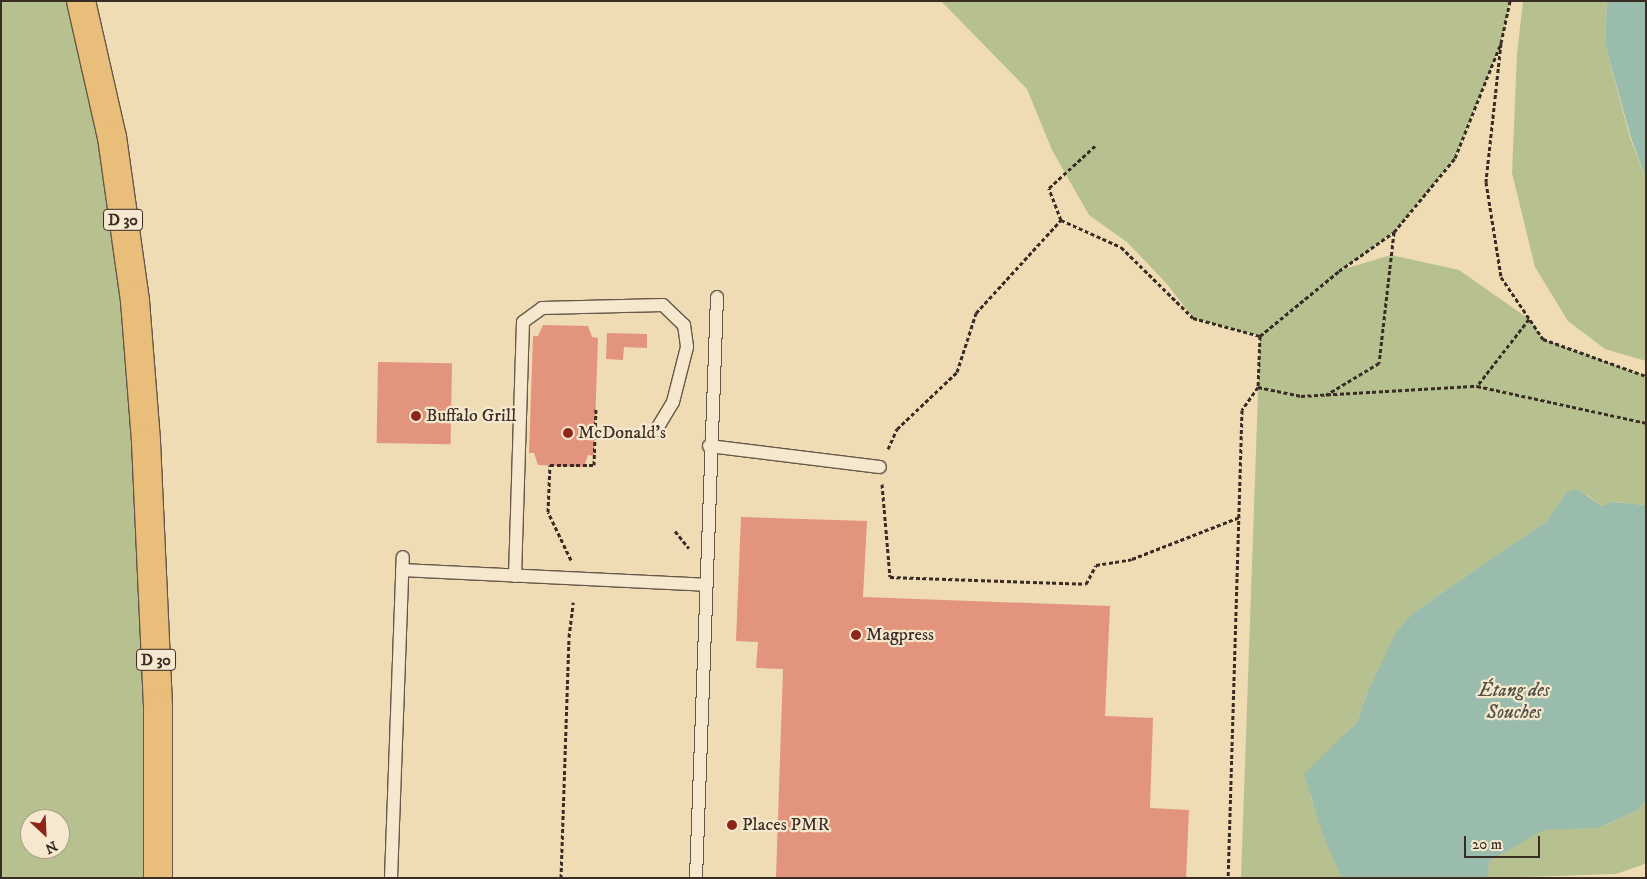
<!DOCTYPE html>
<html>
<head>
<meta charset="utf-8">
<style>
	body { margin:0 }
	#map { position:relative; width:1647px; height:879px; overflow:hidden; background:#efdcb4; font-family:"IM FELL DW Pica",serif }
	div>[style] { position:absolute }
	.green>* { inset:0; background:#b6c18f }
	.water>* { inset:0; background:#9abcac }
	.building>* { inset:0; background:#e2947c; transform-origin:0 0 }
	.path>* { height:3px; margin-top:-1.5px; transform-origin:0; background:repeating-linear-gradient(90deg,#392c25 0 4px,transparent 0 6.5px) }
	.roads { filter:drop-shadow(1px 0 #665849) drop-shadow(-1px 0 #665849) drop-shadow(0 1px #665849) drop-shadow(0 -1px #665849) }
	.lane>* { height:12px; margin:-6px; padding:0 6px; transform-origin:6px; border-radius:6px; background:#f5e8ce }
	.primary>* { height:28px; margin:-14px; padding:0 14px; transform-origin:14px; border-radius:14px; background:#e8be7a }
	.dots>* { width:14px; height:14px; translate:-50% -50%; box-sizing:border-box; border:2px solid #f5e8ce; border-radius:50% }
	span { translate:-50% -50%; white-space:nowrap; text-align:center; line-height:1.15; -webkit-text-stroke:4.5px #f5e8ce; paint-order:stroke }
	.shield-label span { padding:1px 4px; background:#f5e8ce; border:1px solid; border-radius:4px; -webkit-text-stroke-width:0 }
	.shield-label { font-size:16px; color:#392c25; font-weight:700 }
	.poi-label { font-size:18px; color:#392c25 }
	.left { translate:0 -50%; text-align:left }
	.water-label { font-size:19px; color:#515047; font-style:italic }
	.frame { position:absolute; inset:0; border:2px solid #392c25; pointer-events:none }
	.north { position:absolute; left:20px; top:809px; width:50px; height:50px; box-sizing:border-box; background:#f5e8ce; border:1px solid #aa9d8a; border-radius:50%; rotate:155deg; font-size:14px; font-weight:700; line-height:20px; text-align:center; color:#392c25 }
	.north::after { content:''; display:block; margin:auto; width:18px; height:22px; background:#8f2418; clip-path:polygon(50% 0,100% 100%,50% 72%,0 100%) }
	.scale { position:absolute; left:1464px; top:836px; width:76px; height:22px; box-sizing:border-box; border:2px solid #392c25; border-top:0; padding-left:6px; font-size:15px; line-height:18px; white-space:nowrap; color:#392c25; -webkit-text-stroke:4px #f5e8ce; paint-order:stroke }
</style>
</head>
<body>
<div id="map">
	<div class="green">
		<i style="clip-path:polygon(evenodd,1px 1px,89px 1px,123px 139px,157px 878px,1px 878px,1px 1px,30px 819px,60px 819px,60px 849px,30px 849px,30px 819px)"></i>
		<i style="clip-path:polygon(941px 1px,1510px 1px,1501px 43px,1455px 158px,1394px 232px,1341px 270px,1391px 255px,1459px 270px,1529px 319px,1543px 339px,1646px 376px,1646px 505px,1613px 502px,1602px 506px,1587px 495px,1566px 493px,1547px 521px,1414px 612px,1367px 693px,1357px 722px,1324px 756px,1310px 795px,1342px 878px,1241px 878px,1260px 336px,1193px 318px,1167px 284px,1128px 243px,1089px 215px,1052px 150px,1027px 89px)"></i>
		<i style="clip-path:polygon(1523px 1px,1607px 1px,1605px 44px,1630px 138px,1646px 178px,1646px 361px,1605px 349px,1568px 321px,1535px 267px,1512px 173px,1517px 54px)"></i>
		<i style="clip-path:polygon(1646px 801px,1646px 863px,1642px 865px,1616px 874px,1488px 878px,1489px 861px,1544px 829px,1598px 828px,1638px 810px)"></i>
	</div>
	<div class="water">
		<i style="clip-path:polygon(1607px 1px,1646px 1px,1646px 178px,1631px 138px,1605px 44px)"></i>
		<i style="clip-path:polygon(1577px 489px,1602px 506px,1612px 502px,1646px 505px,1646px 801px,1638px 810px,1598px 828px,1544px 830px,1489px 861px,1488px 878px,1342px 878px,1323px 835px,1304px 774px,1357px 722px,1367px 693px,1396px 633px,1414px 612px,1547px 521px,1566px 493px)"></i>
	</div>
	<div class="building">
		<i style="clip-path:polygon(543px 325px,588px 326px,592px 337px,598px 338px,594px 456px,588px 455px,584px 467px,538px 465px,534px 453px,529px 453px,533px 336px,538px 336px)"></i>
		<i style="clip-path:polygon(607px 333px,647px 334px,647px 348px,624px 347px,623px 360px,606px 359px)"></i>
		<i style="left:378px;top:362px;width:74px;height:81px;rotate:1deg"></i>
		<i style="clip-path:polygon(741px 517px,867px 521px,863px 597px,1110px 606px,1105px 716px,1153px 718px,1150px 808px,1189px 810px,1186px 878px,776px 878px,783px 669px,756px 668px,758px 642px,736px 641px)"></i>
	</div>
	<div class="path">
		<i style="left:1501px;top:43px;width:140px;rotate:96.2deg"></i>
		<i style="left:1486px;top:182px;width:96px;rotate:81deg"></i>
		<i style="left:1501px;top:277px;width:75px;rotate:55.9deg"></i>
		<i style="left:1543px;top:339px;width:109px;rotate:19.8deg"></i>
		<i style="left:1061px;top:220px;width:34px;rotate:-111deg"></i>
		<i style="left:1049px;top:188px;width:65px;rotate:-42.5deg"></i>
		<i style="left:1394px;top:232px;width:96px;rotate:-50.5deg"></i>
		<i style="left:1455px;top:158px;width:124px;rotate:-68.2deg"></i>
		<i style="left:1501px;top:43px;width:43px;rotate:-77.9deg"></i>
		<i style="left:1529px;top:319px;width:85px;rotate:127.8deg"></i>
		<i style="left:1477px;top:386px;width:173px;rotate:12.3deg"></i>
		<i style="left:1260px;top:336px;width:102px;rotate:-39.4deg"></i>
		<i style="left:1339px;top:271px;width:67px;rotate:-35.3deg"></i>
		<i style="left:1394px;top:232px;width:132px;rotate:96.5deg"></i>
		<i style="left:1379px;top:363px;width:62px;rotate:148.9deg"></i>
		<i style="left:1258px;top:387px;width:44px;rotate:11.8deg"></i>
		<i style="left:1301px;top:396px;width:176px;rotate:-3.3deg"></i>
		<i style="left:888px;top:449px;width:22px;rotate:-66deg"></i>
		<i style="left:897px;top:429px;width:83px;rotate:-43.5deg"></i>
		<i style="left:957px;top:372px;width:62px;rotate:-72.1deg"></i>
		<i style="left:976px;top:313px;width:126px;rotate:-47.6deg"></i>
		<i style="left:1061px;top:220px;width:66px;rotate:24.2deg"></i>
		<i style="left:1121px;top:247px;width:101px;rotate:44.6deg"></i>
		<i style="left:1193px;top:318px;width:69px;rotate:15deg"></i>
		<i style="left:1260px;top:336px;width:51px;rotate:92.2deg"></i>
		<i style="left:1258px;top:387px;width:28px;rotate:125deg"></i>
		<i style="left:1242px;top:410px;width:468px;rotate:91.7deg"></i>
		<i style="left:882px;top:484px;width:93px;rotate:85.1deg"></i>
		<i style="left:890px;top:577px;width:196px;rotate:2deg"></i>
		<i style="left:1086px;top:584px;width:21px;rotate:-62deg"></i>
		<i style="left:1096px;top:565px;width:36px;rotate:-9deg"></i>
		<i style="left:1132px;top:559px;width:116px;rotate:-21.3deg"></i>
		<i style="left:675px;top:531px;width:22px;rotate:51deg"></i>
		<i style="left:571px;top:560px;width:53px;rotate:-115.6deg"></i>
		<i style="left:548px;top:512px;width:47px;rotate:-87.6deg"></i>
		<i style="left:550px;top:465px;width:44px"></i>
		<i style="left:594px;top:465px;width:58px;rotate:-88deg"></i>
		<i style="left:561px;top:878px;width:241px;rotate:-88.1deg"></i>
		<i style="left:569px;top:637px;width:35px;rotate:-83deg"></i>
	</div>
	<div class="roads">
		<div class="lane">
			<i style="left:709px;top:446px;width:172px;rotate:7deg"></i>
			<i style="left:402px;top:570px;width:303px;rotate:2.8deg"></i>
			<i style="left:515px;top:576px;width:254px;rotate:-88.2deg"></i>
			<i style="left:523px;top:322px;width:24px;rotate:-36deg"></i>
			<i style="left:542px;top:308px;width:121px;rotate:-1.4deg"></i>
			<i style="left:663px;top:305px;width:29px;rotate:44deg"></i>
			<i style="left:684px;top:325px;width:22px;rotate:82deg"></i>
			<i style="left:687px;top:347px;width:57px;rotate:104.3deg"></i>
			<i style="left:673px;top:402px;width:33px;rotate:121deg"></i>
			<i style="left:391px;top:878px;width:321px;rotate:-87.9deg"></i>
			<i style="left:696px;top:878px;width:581px;rotate:-87.93deg"></i>
		</div>
		<div class="primary">
			<i style="left:81px;top:1px;width:139px;rotate:77.2deg"></i>
			<i style="left:112px;top:137px;width:166px;rotate:82deg"></i>
			<i style="left:135px;top:301px;width:141px;rotate:85.5deg"></i>
			<i style="left:146px;top:442px;width:266px;rotate:87.4deg"></i>
			<i style="left:158px;top:708px;width:170px;rotate:90deg"></i>
		</div>
	</div>
	<div class="dots">
		<i style="left:416px;top:416px;background:#8f2418"></i>
		<i style="left:568px;top:433px;background:#8f2418"></i>
		<i style="left:856px;top:635px;background:#8f2418"></i>
		<i style="left:732px;top:825px;background:#8f2418"></i>
	</div>
	<div class="shield-label">
		<span style="left:123px;top:220px">D 30</span>
		<span style="left:156px;top:660px">D 30</span>
	</div>
	<div class="poi-label">
		<span class="left" style="left:426px;top:416px">Buffalo Grill</span>
		<span class="left" style="left:578px;top:433px">McDonald's</span>
		<span class="left" style="left:866px;top:635px">Magpress</span>
		<span class="left" style="left:742px;top:825px">Places PMR</span>
	</div>
	<div class="water-label">
		<span style="left:1514px;top:702px">Étang des<br>Souches</span>
	</div>
	<div class="frame"></div>
	<div class="north">N</div>
	<div class="scale">20 m</div>
</div>
</body>
</html>
